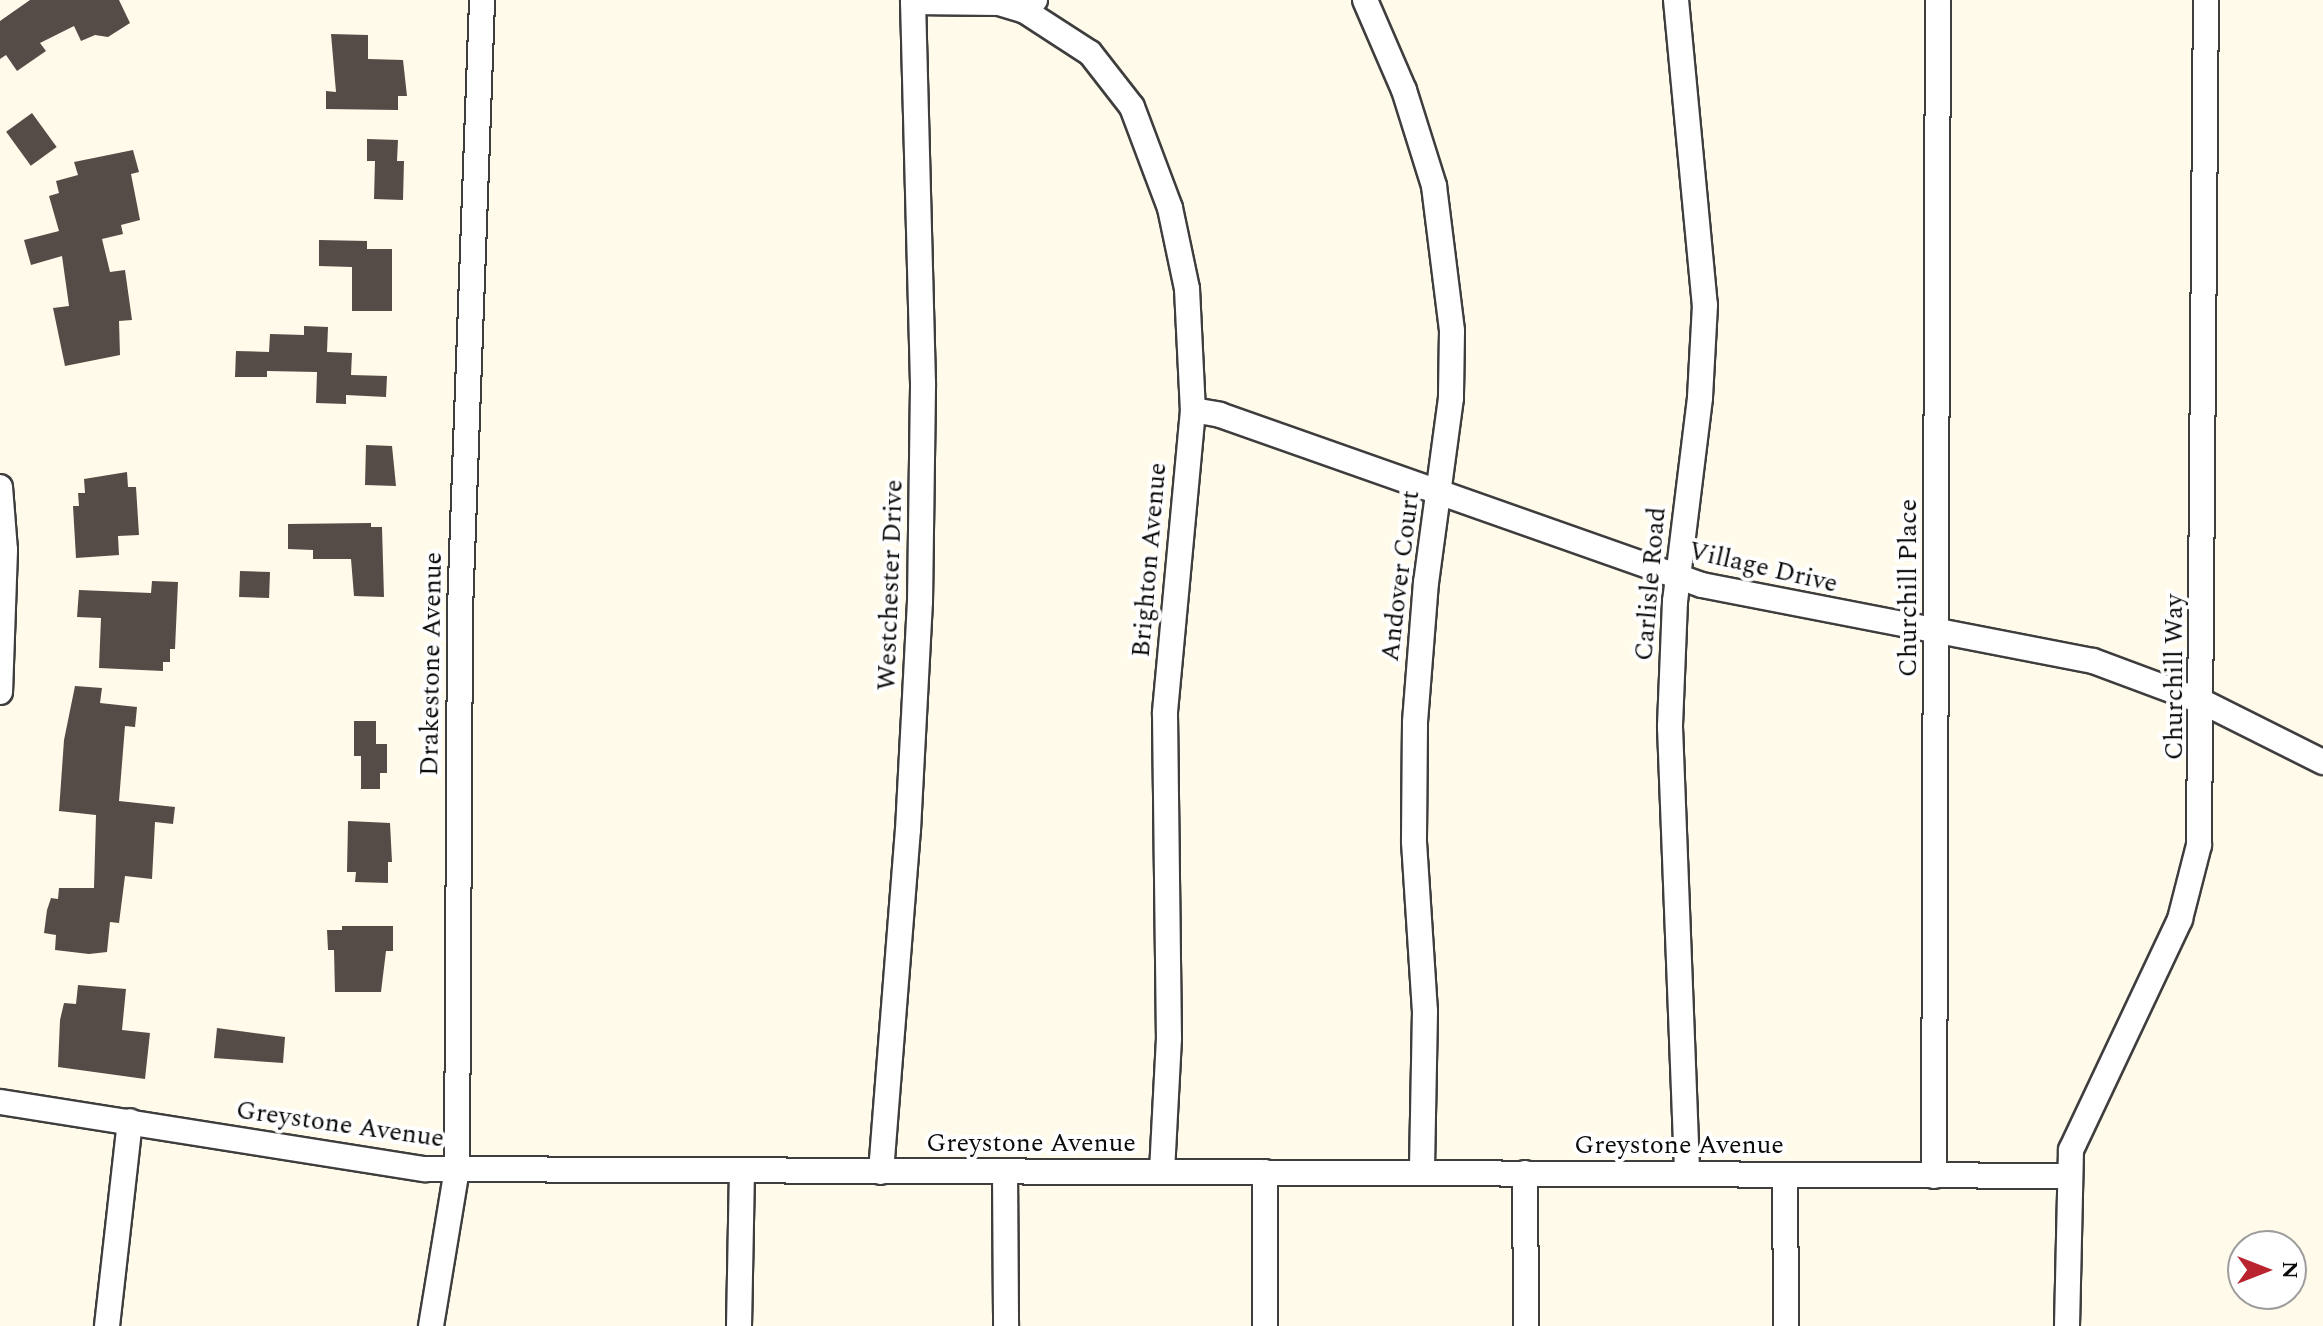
<!DOCTYPE html>
<html>
<head>
<meta charset="utf-8">
<style>
	body { margin:0 }
	#map { position:relative; width:2323px; height:1326px; overflow:hidden; background:#fffae9; font-family:Spectral,serif }
	div>[style] { position:absolute }
	.building>* { inset:0; background:#544c47; transform-origin:0 0 }
	.roads { filter:drop-shadow(2px 0 #3e3e3e) drop-shadow(-2px 0 #3e3e3e) drop-shadow(0 2px #3e3e3e) drop-shadow(0 -2px #3e3e3e) }
	.street>* { height:24px; margin:-12px; padding:0 12px; transform-origin:12px; border-radius:12px; background:#fff }
	span { translate:-50% -50%; white-space:nowrap; text-align:center; line-height:1.15; -webkit-text-stroke:8px #fff; paint-order:stroke }
	.street-label { font-size:26px; color:#0b0b0b }
	.north { position:absolute; left:2227px; top:1230px; width:80px; height:80px; box-sizing:border-box; background:#fff; border:2px solid #9d9d9d; border-radius:50%; rotate:90deg; font-size:22px; font-weight:700; line-height:32px; text-align:center; color:#0b0b0b }
	.north::after { content:''; display:block; margin:auto; width:28px; height:36px; background:#ba242f; clip-path:polygon(50% 0,100% 100%,50% 72%,0 100%) }
</style>
</head>
<body>
<div id="map">
	<div class="building">
		<i style="clip-path:polygon(30px 0,119px 0,130px 23px,108px 37px,95px 35px,81px 41px,74px 26px,40px 43px,46px 51px,17px 71px,6px 55px,0 59px,0 21px)"></i>
		<i style="clip-path:polygon(331px 34px,368px 35px,368px 59px,403px 60px,407px 96px,398px 96px,398px 110px,326px 109px,326px 91px,336px 92px)"></i>
		<i style="left:32px;top:113px;width:42px;height:32px;rotate:54deg"></i>
		<i style="clip-path:polygon(367px 139px,398px 140px,397px 161px,404px 161px,403px 200px,374px 199px,375px 161px,367px 161px)"></i>
		<i style="clip-path:polygon(133px 150px,139px 172px,131px 174px,140px 220px,121px 225px,123px 234px,102px 239px,110px 272px,125px 270px,132px 320px,119px 321px,120px 355px,65px 366px,53px 308px,69px 306px,62px 256px,31px 265px,24px 240px,59px 231px,49px 196px,59px 193px,56px 181px,78px 175px,74px 162px)"></i>
		<i style="clip-path:polygon(319px 240px,367px 241px,367px 249px,392px 249px,392px 311px,352px 311px,352px 267px,319px 266px)"></i>
		<i style="clip-path:polygon(304px 326px,328px 327px,327px 352px,352px 353px,351px 375px,387px 376px,386px 397px,346px 395px,346px 404px,316px 403px,317px 372px,267px 371px,267px 377px,235px 377px,236px 351px,269px 352px,270px 334px,304px 335px)"></i>
		<i style="clip-path:polygon(366px 445px,392px 446px,396px 486px,365px 485px)"></i>
		<i style="clip-path:polygon(127px 472px,128px 487px,136px 487px,139px 535px,118px 536px,119px 555px,76px 558px,73px 506px,79px 506px,78px 493px,85px 493px,84px 479px)"></i>
		<i style="clip-path:polygon(371px 523px,371px 527px,382px 527px,384px 597px,354px 596px,351px 559px,313px 559px,313px 550px,288px 549px,288px 524px)"></i>
		<i style="left:240px;top:571px;width:30px;height:26px;rotate:2deg"></i>
		<i style="clip-path:polygon(152px 581px,178px 582px,175px 649px,170px 649px,170px 662px,163px 662px,163px 671px,99px 668px,101px 618px,77px 617px,79px 590px,151px 593px)"></i>
		<i style="clip-path:polygon(75px 686px,102px 688px,100px 703px,137px 707px,135px 727px,125px 726px,119px 801px,175px 807px,173px 824px,155px 822px,152px 879px,125px 876px,119px 923px,110px 922px,107px 952px,89px 954px,55px 950px,56px 935px,44px 933px,47px 910px,51px 898px,58px 899px,59px 888px,94px 888px,96px 815px,59px 811px,64px 740px)"></i>
		<i style="clip-path:polygon(354px 721px,376px 721px,376px 744px,387px 744px,387px 773px,380px 773px,380px 789px,361px 789px,361px 756px,354px 756px)"></i>
		<i style="clip-path:polygon(348px 821px,390px 823px,392px 862px,388px 862px,388px 883px,355px 882px,356px 872px,347px 872px)"></i>
		<i style="clip-path:polygon(342px 926px,393px 926px,393px 951px,386px 951px,381px 992px,335px 992px,334px 950px,328px 950px,327px 930px,342px 930px)"></i>
		<i style="clip-path:polygon(78px 985px,126px 989px,122px 1030px,150px 1033px,145px 1079px,58px 1067px,60px 1020px,64px 1003px,76px 1004px)"></i>
		<i style="clip-path:polygon(217px 1028px,285px 1037px,283px 1063px,214px 1058px)"></i>
	</div>
	<div class="roads">
		<div class="street">
			<i style="left:1365px;top:0;width:98px;rotate:66.6deg"></i>
			<i style="left:1404px;top:90px;width:101px;rotate:72.6deg"></i>
			<i style="left:1434px;top:186px;width:146px;rotate:82.9deg"></i>
			<i style="left:1452px;top:331px;width:67px;rotate:90.9deg"></i>
			<i style="left:1451px;top:398px;width:186px;rotate:97.7deg"></i>
			<i style="left:1426px;top:582px;width:141px;rotate:94.5deg"></i>
			<i style="left:1415px;top:723px;width:119px;rotate:90.5deg"></i>
			<i style="left:1414px;top:842px;width:169px;rotate:86.3deg"></i>
			<i style="left:1425px;top:1011px;width:162px;rotate:91.1deg"></i>
			<i style="left:1676px;top:0;width:306px;rotate:84.6deg"></i>
			<i style="left:1705px;top:305px;width:93px;rotate:93.1deg"></i>
			<i style="left:1700px;top:398px;width:205px;rotate:97deg"></i>
			<i style="left:1675px;top:601px;width:126px;rotate:92.3deg"></i>
			<i style="left:1670px;top:727px;width:447px;rotate:87.8deg"></i>
			<i style="left:913px;top:2px;width:86px;rotate:0.7deg"></i>
			<i style="left:999px;top:3px;width:27px;rotate:17deg"></i>
			<i style="left:1025px;top:11px;width:15px;rotate:-48deg"></i>
			<i style="left:1025px;top:11px;width:77px;rotate:32.9deg"></i>
			<i style="left:1090px;top:53px;width:68px;rotate:52.1deg"></i>
			<i style="left:1132px;top:107px;width:108px;rotate:69.4deg"></i>
			<i style="left:1170px;top:208px;width:83px;rotate:78.1deg"></i>
			<i style="left:1187px;top:289px;width:121px;rotate:87.2deg"></i>
			<i style="left:1193px;top:410px;width:305px;rotate:95.3deg"></i>
			<i style="left:1165px;top:714px;width:324px;rotate:89.3deg"></i>
			<i style="left:1169px;top:1038px;width:134px;rotate:93deg"></i>
			<i style="left:1193px;top:410px;width:27px;rotate:10deg"></i>
			<i style="left:1220px;top:415px;width:511px;rotate:19.43deg"></i>
			<i style="left:1702px;top:585px;width:398px;rotate:11deg"></i>
			<i style="left:2093px;top:661px;width:117px;rotate:20.4deg"></i>
			<i style="left:2203px;top:702px;width:134px;rotate:26.6deg"></i>
			<i style="left:0;top:487px;width:63px;rotate:85.5deg"></i>
			<i style="left:5px;top:550px;width:142px;rotate:92deg"></i>
			<i style="left:0;top:1102px;width:430px;rotate:9deg"></i>
			<i style="left:425px;top:1169px;width:1642px;rotate:0.24deg"></i>
			<i style="left:881px;top:1172px;width:343px;rotate:-85.5deg"></i>
			<i style="left:908px;top:830px;width:228px;rotate:-87deg"></i>
			<i style="left:920px;top:602px;width:219px;rotate:-89.2deg"></i>
			<i style="left:923px;top:383px;width:383px;rotate:-91.5deg"></i>
			<i style="left:1005px;top:1172px;width:154px;rotate:89.6deg"></i>
			<i style="left:1265px;top:1172px;width:154px;rotate:90deg"></i>
			<i style="left:1525px;top:1173px;width:153px;rotate:89.6deg"></i>
			<i style="left:1785px;top:1175px;width:151px;rotate:89.6deg"></i>
			<i style="left:1934px;top:1176px;width:1176px;rotate:-89.81deg"></i>
			<i style="left:107px;top:1326px;width:206px;rotate:-83.6deg"></i>
			<i style="left:431px;top:1326px;width:159px;rotate:-80.6deg"></i>
			<i style="left:457px;top:1169px;width:559px;rotate:-89.69deg"></i>
			<i style="left:460px;top:610px;width:610px;rotate:-87.93deg"></i>
			<i style="left:739px;top:1326px;width:155px;rotate:-88.9deg"></i>
			<i style="left:2067px;top:1326px;width:176px;rotate:-88.7deg"></i>
			<i style="left:2071px;top:1150px;width:255px;rotate:-64.7deg"></i>
			<i style="left:2180px;top:919px;width:76px;rotate:-75.6deg"></i>
			<i style="left:2199px;top:845px;width:845px;rotate:-89.53deg"></i>
		</div>
	</div>
	<div class="street-label">
		<span style="left:1150px;top:560px;rotate:-85deg">Brighton Avenue</span>
		<span style="left:1763px;top:568px;rotate:13deg">Village Drive</span>
		<span style="left:1401px;top:576px;rotate:-83deg">Andover Court</span>
		<span style="left:1651px;top:584px;rotate:-85deg">Carlisle Road</span>
		<span style="left:891px;top:585px;rotate:-88deg">Westchester Drive</span>
		<span style="left:1909px;top:588px;rotate:-90deg">Churchill Place</span>
		<span style="left:432px;top:664px;rotate:-89deg">Drakestone Avenue</span>
		<span style="left:2175px;top:677px;rotate:-90deg">Churchill Way</span>
		<span style="left:340px;top:1125px;rotate:8deg">Greystone Avenue</span>
		<span style="left:1031px;top:1144px">Greystone Avenue</span>
		<span style="left:1679px;top:1146px">Greystone Avenue</span>
	</div>
	<div class="north">N</div>
</div>
</body>
</html>
